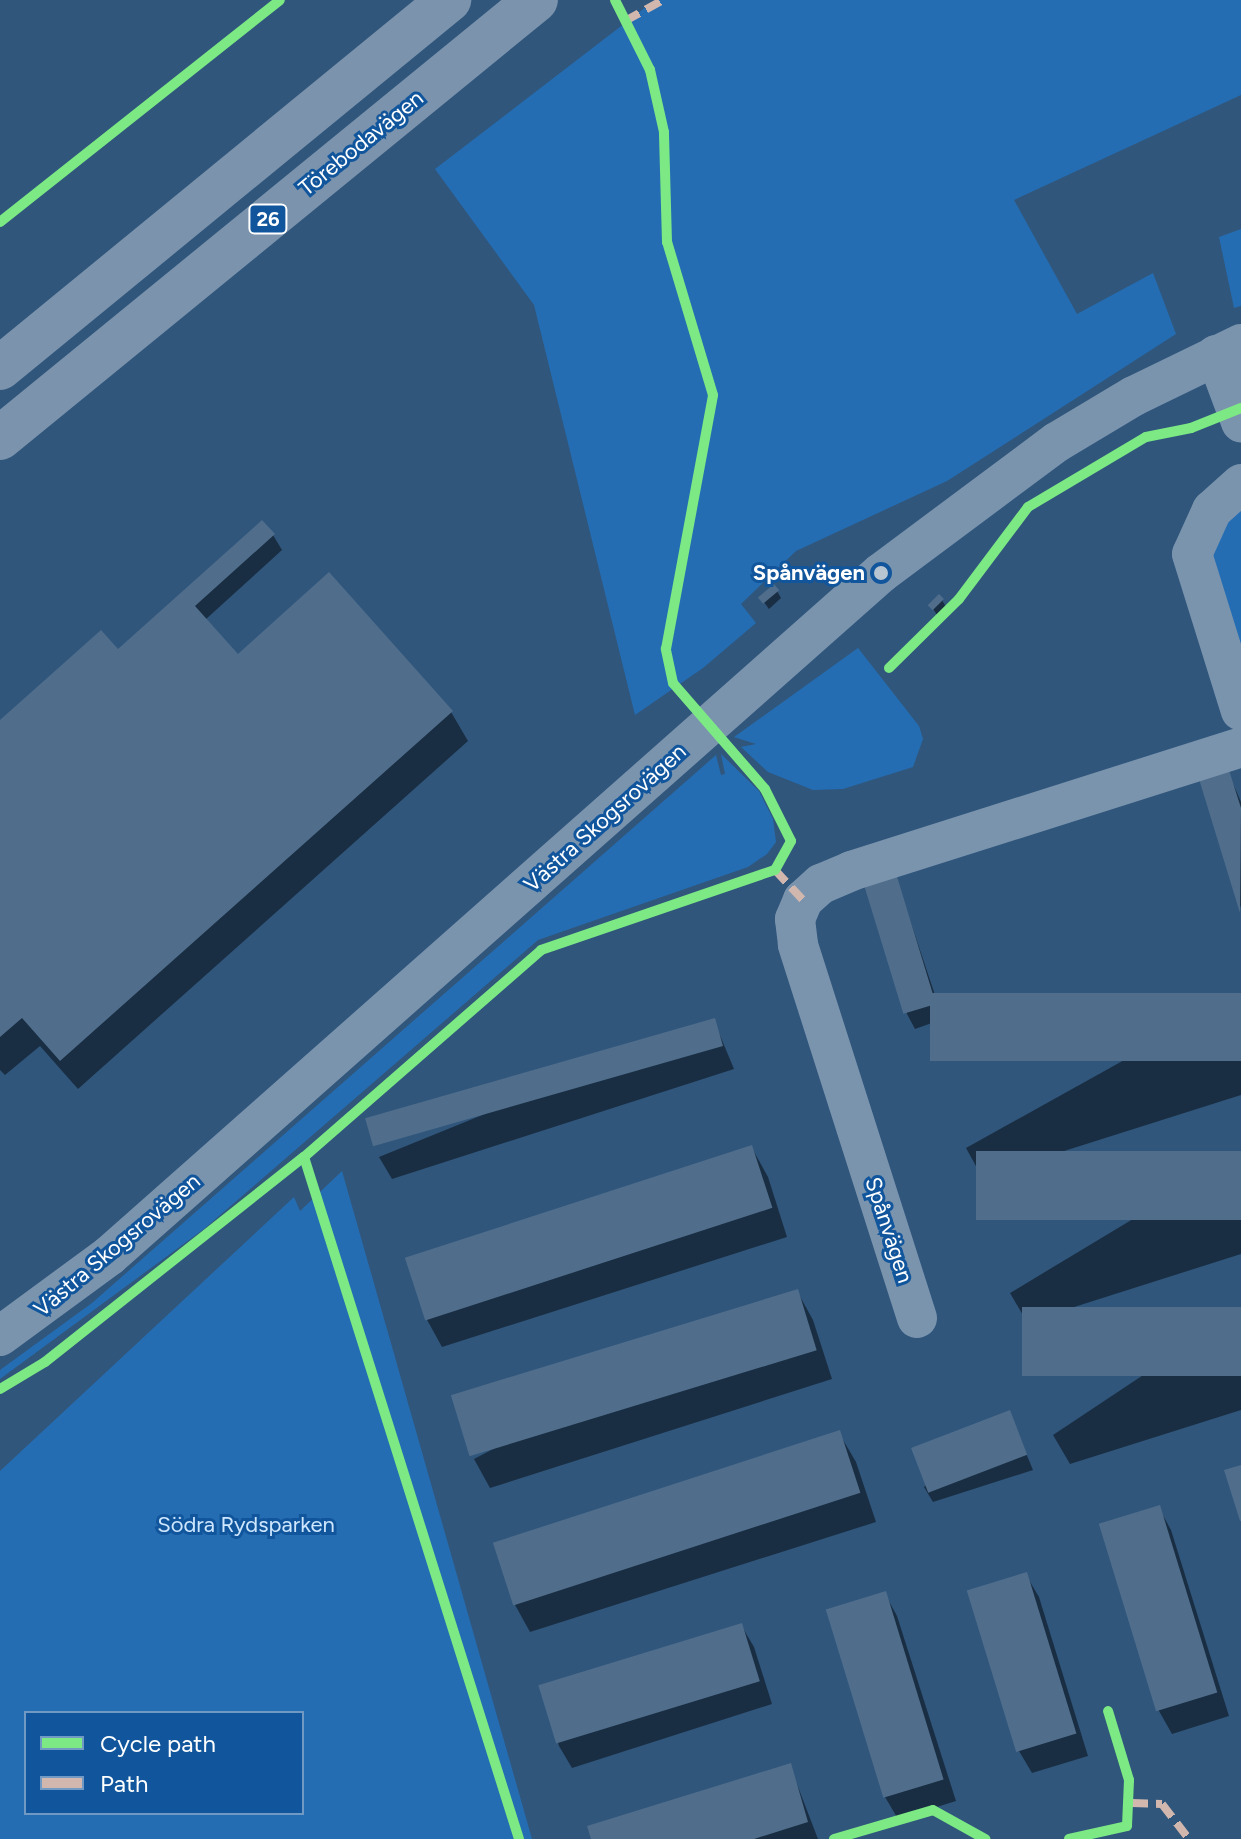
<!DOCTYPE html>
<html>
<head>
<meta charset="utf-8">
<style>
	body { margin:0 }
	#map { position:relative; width:1241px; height:1839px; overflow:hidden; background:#30567c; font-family:Figtree,sans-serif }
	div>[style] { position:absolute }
	.green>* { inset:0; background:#256db2 }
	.shadow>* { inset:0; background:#0007 }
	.building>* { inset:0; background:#506e8c; transform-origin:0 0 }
	.minor>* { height:40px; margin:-20px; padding:0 20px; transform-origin:20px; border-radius:20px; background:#7b94ae }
	.highway>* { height:44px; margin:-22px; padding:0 22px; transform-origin:22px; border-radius:22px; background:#7b93ac }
	.quiet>* { height:8px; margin-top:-4px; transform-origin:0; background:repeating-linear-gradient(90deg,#d1b7ad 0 16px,transparent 0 24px) }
	.cycleway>* { height:10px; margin:-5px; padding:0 5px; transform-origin:5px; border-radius:5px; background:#7ce984 }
	.dots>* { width:22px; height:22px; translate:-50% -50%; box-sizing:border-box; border:4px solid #11569c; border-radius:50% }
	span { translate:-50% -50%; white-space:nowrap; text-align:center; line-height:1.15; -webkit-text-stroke:6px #11569c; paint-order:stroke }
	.shield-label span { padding:2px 6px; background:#11569c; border:2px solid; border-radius:6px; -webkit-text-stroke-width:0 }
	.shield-label { font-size:20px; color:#fff; font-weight:700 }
	.street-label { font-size:22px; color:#fff }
	.poi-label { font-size:22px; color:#fff; font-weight:700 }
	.right { translate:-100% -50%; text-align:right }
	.park-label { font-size:22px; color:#cee7fe }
	.legend { position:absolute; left:24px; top:1711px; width:280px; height:104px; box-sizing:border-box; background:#11569c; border:2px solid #709ac4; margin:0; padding:10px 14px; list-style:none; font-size:24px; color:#fff }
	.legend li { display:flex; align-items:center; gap:16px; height:40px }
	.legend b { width:40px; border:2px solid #709ac4 }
</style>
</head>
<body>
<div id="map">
	<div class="green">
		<i style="clip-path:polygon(655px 0,1241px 0,1241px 95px,1014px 200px,1077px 314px,1153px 273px,1176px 334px,947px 481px,796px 551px,741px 604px,756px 623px,703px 668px,635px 715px,534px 305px,435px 169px)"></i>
		<i style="clip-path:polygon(1241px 229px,1241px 306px,1234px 308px,1219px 237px)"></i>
		<i style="clip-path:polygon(1241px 502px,1241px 663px,1207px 554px)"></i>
		<i style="clip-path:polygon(858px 648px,919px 726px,923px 739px,913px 767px,843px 789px,813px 790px,768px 772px,741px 747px,756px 744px,734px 737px)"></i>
		<i style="clip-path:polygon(721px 754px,759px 791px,773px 819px,776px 842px,767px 854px,748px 867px,538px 940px,204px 1229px,0 1379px,0 1370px,92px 1303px,716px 755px,721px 775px,725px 774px)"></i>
		<i style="clip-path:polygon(evenodd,342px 1171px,532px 1839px,0 1839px,0 1471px,294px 1197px,300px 1211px,342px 1171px,26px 1713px,302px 1713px,302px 1813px,26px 1813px,26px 1713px)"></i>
	</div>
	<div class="shadow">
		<i style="clip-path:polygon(273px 535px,282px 550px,205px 620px,238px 656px,451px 712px,468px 741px,78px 1089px,40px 1046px,5px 1075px,0 1070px,0 722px,118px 652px)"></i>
		<i style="clip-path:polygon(777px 591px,781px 598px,769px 609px,761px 598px)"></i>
		<i style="clip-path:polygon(942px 600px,946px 607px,937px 615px,930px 604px)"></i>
		<i style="clip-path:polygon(1228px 772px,1241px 802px,1241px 908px,1202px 780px)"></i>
		<i style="clip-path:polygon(894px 872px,943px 1019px,915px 1029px,907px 1014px)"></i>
		<i style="clip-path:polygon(1241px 995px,1241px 1095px,982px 1177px,966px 1148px)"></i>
		<i style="clip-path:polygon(714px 1021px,734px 1069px,392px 1179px,379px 1157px)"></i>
		<i style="clip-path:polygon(752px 1148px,768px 1177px,787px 1237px,442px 1347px,426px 1318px,408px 1259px)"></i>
		<i style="clip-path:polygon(1241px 1154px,1241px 1254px,1027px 1322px,1010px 1293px)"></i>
		<i style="clip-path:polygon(797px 1291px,813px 1320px,832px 1379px,490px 1488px,474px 1459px)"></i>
		<i style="clip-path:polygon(1241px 1310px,1241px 1410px,1070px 1464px,1053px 1435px)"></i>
		<i style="clip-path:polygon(1009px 1412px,1033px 1470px,933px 1502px,924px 1487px)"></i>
		<i style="clip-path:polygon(839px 1433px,856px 1462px,876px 1522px,530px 1632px,514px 1603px,496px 1544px)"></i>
		<i style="clip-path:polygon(1159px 1508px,1171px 1530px,1229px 1716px,1172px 1734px,1159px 1711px,1101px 1525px)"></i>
		<i style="clip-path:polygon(1026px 1575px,1039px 1597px,1088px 1756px,1032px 1773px,1019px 1751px)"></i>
		<i style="clip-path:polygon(885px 1594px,897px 1616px,956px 1801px,898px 1819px,885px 1797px)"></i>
		<i style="clip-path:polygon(741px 1625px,754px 1647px,772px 1704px,572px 1768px,559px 1746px,541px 1687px)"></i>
		<i style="clip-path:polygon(790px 1766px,818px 1839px,593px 1839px)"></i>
	</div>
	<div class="building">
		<i style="clip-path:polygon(262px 520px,275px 534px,195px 606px,238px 654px,329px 572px,453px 711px,60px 1061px,22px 1018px,0 1037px,0 720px,101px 630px,118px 649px)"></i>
		<i style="left:774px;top:584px;width:8px;height:21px;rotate:50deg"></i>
		<i style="left:939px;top:594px;width:7px;height:16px;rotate:45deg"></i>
		<i style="clip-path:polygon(1229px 770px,1241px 808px,1240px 913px,1199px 779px)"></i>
		<i style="left:895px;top:870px;width:140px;height:34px;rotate:73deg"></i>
		<i style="left:1241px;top:993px;width:68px;height:311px;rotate:90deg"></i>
		<i style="left:715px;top:1018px;width:29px;height:364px;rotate:74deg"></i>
		<i style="left:752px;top:1145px;width:66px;height:365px;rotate:72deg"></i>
		<i style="left:1241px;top:1151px;width:69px;height:265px;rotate:90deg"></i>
		<i style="left:798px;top:1289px;width:64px;height:363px;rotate:73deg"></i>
		<i style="left:1241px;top:1307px;width:69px;height:219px;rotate:90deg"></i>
		<i style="left:1010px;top:1410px;width:48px;height:106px;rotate:69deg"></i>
		<i style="left:840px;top:1430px;width:66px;height:365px;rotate:72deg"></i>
		<i style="clip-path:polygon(1241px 1465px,1241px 1521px,1240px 1521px,1224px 1470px)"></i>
		<i style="left:1160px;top:1505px;width:196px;height:64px;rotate:73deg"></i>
		<i style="left:1027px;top:1572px;width:169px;height:63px;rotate:73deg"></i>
		<i style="left:886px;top:1591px;width:197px;height:63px;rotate:73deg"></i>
		<i style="left:742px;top:1623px;width:61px;height:213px;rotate:73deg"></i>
		<i style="clip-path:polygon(791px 1763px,808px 1822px,754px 1839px,591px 1839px,587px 1826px)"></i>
	</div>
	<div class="minor">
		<i style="left:1216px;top:355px;width:72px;rotate:69.5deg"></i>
		<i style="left:1241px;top:484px;width:39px;rotate:138deg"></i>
		<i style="left:1212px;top:510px;width:48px;rotate:114.4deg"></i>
		<i style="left:1192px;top:554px;width:164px;rotate:72.7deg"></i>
		<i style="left:917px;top:1318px;width:392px;rotate:-107.7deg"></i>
		<i style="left:798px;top:944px;width:25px;rotate:-97deg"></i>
		<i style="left:795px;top:919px;width:21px;rotate:-67deg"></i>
		<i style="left:803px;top:900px;width:24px;rotate:-42deg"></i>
		<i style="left:821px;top:884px;width:33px;rotate:-23deg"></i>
		<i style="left:851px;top:871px;width:409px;rotate:-17.6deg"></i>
		<i style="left:0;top:1336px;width:135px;rotate:-36.3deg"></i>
		<i style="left:109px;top:1256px;width:1031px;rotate:-41.5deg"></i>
		<i style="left:881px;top:573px;width:219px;rotate:-36.7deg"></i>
		<i style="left:1057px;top:442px;width:90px;rotate:-30.9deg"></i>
		<i style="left:1134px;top:396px;width:119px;rotate:-25.9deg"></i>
	</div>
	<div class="highway">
		<i style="left:0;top:368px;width:581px;rotate:-39.34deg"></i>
		<i style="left:0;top:438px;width:692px;rotate:-39.25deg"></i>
	</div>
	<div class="quiet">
		<i style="left:625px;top:21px;width:43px;rotate:-28.9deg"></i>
		<i style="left:775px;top:870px;width:41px;rotate:47deg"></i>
		<i style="left:1132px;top:1803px;width:30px;rotate:2deg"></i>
		<i style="left:1162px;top:1804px;width:44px;rotate:52.4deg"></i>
	</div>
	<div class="cycleway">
		<i style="left:0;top:222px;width:357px;rotate:-38.4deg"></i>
		<i style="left:889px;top:668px;width:98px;rotate:-44.6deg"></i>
		<i style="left:959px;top:599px;width:115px;rotate:-53.1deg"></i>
		<i style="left:1028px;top:507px;width:137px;rotate:-30.7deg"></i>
		<i style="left:1146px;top:437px;width:46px;rotate:-11.3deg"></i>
		<i style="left:1191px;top:428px;width:54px;rotate:-21.8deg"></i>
		<i style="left:304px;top:1157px;width:715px;rotate:72.5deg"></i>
		<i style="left:0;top:1389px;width:52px;rotate:-31deg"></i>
		<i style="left:45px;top:1362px;width:330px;rotate:-38.4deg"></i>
		<i style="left:304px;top:1157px;width:315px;rotate:-41.1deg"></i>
		<i style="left:541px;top:950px;width:247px;rotate:-18.9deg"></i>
		<i style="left:775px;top:870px;width:33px;rotate:-61deg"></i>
		<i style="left:791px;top:841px;width:58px;rotate:-116.6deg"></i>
		<i style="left:765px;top:789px;width:140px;rotate:-131deg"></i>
		<i style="left:673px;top:683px;width:35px;rotate:-102deg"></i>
		<i style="left:666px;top:649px;width:258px;rotate:-79.5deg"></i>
		<i style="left:713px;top:395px;width:160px;rotate:-106.7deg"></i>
		<i style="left:667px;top:242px;width:110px;rotate:-91.6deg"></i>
		<i style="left:664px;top:132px;width:64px;rotate:-102.7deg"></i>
		<i style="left:650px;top:70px;width:78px;rotate:-116.6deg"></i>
		<i style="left:834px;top:1839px;width:103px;rotate:-16.3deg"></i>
		<i style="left:933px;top:1810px;width:60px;rotate:29.1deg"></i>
		<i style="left:1069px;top:1839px;width:59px;rotate:-12.6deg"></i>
		<i style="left:1127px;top:1826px;width:46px;rotate:-87.5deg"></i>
		<i style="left:1129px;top:1780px;width:72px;rotate:-106.9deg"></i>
	</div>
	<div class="dots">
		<i style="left:881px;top:573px;background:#b7c4d1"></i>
	</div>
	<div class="shield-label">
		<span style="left:268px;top:219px">26</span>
	</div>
	<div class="street-label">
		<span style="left:361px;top:143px;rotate:-39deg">Törebodavägen</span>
		<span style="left:605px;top:818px;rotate:-42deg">Västra Skogsrovägen</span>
		<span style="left:889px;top:1230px;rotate:72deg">Spånvägen</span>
		<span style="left:117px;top:1245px;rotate:-40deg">Västra Skogsrovägen</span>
	</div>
	<div class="poi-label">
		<span class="right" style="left:865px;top:573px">Spånvägen</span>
	</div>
	<div class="park-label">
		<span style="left:246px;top:1525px">Södra Rydsparken</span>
	</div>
	<ul class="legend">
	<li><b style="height:10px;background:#7ce984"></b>Cycle path</li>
	<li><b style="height:10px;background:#d1b7ad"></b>Path</li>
	</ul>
</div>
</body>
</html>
